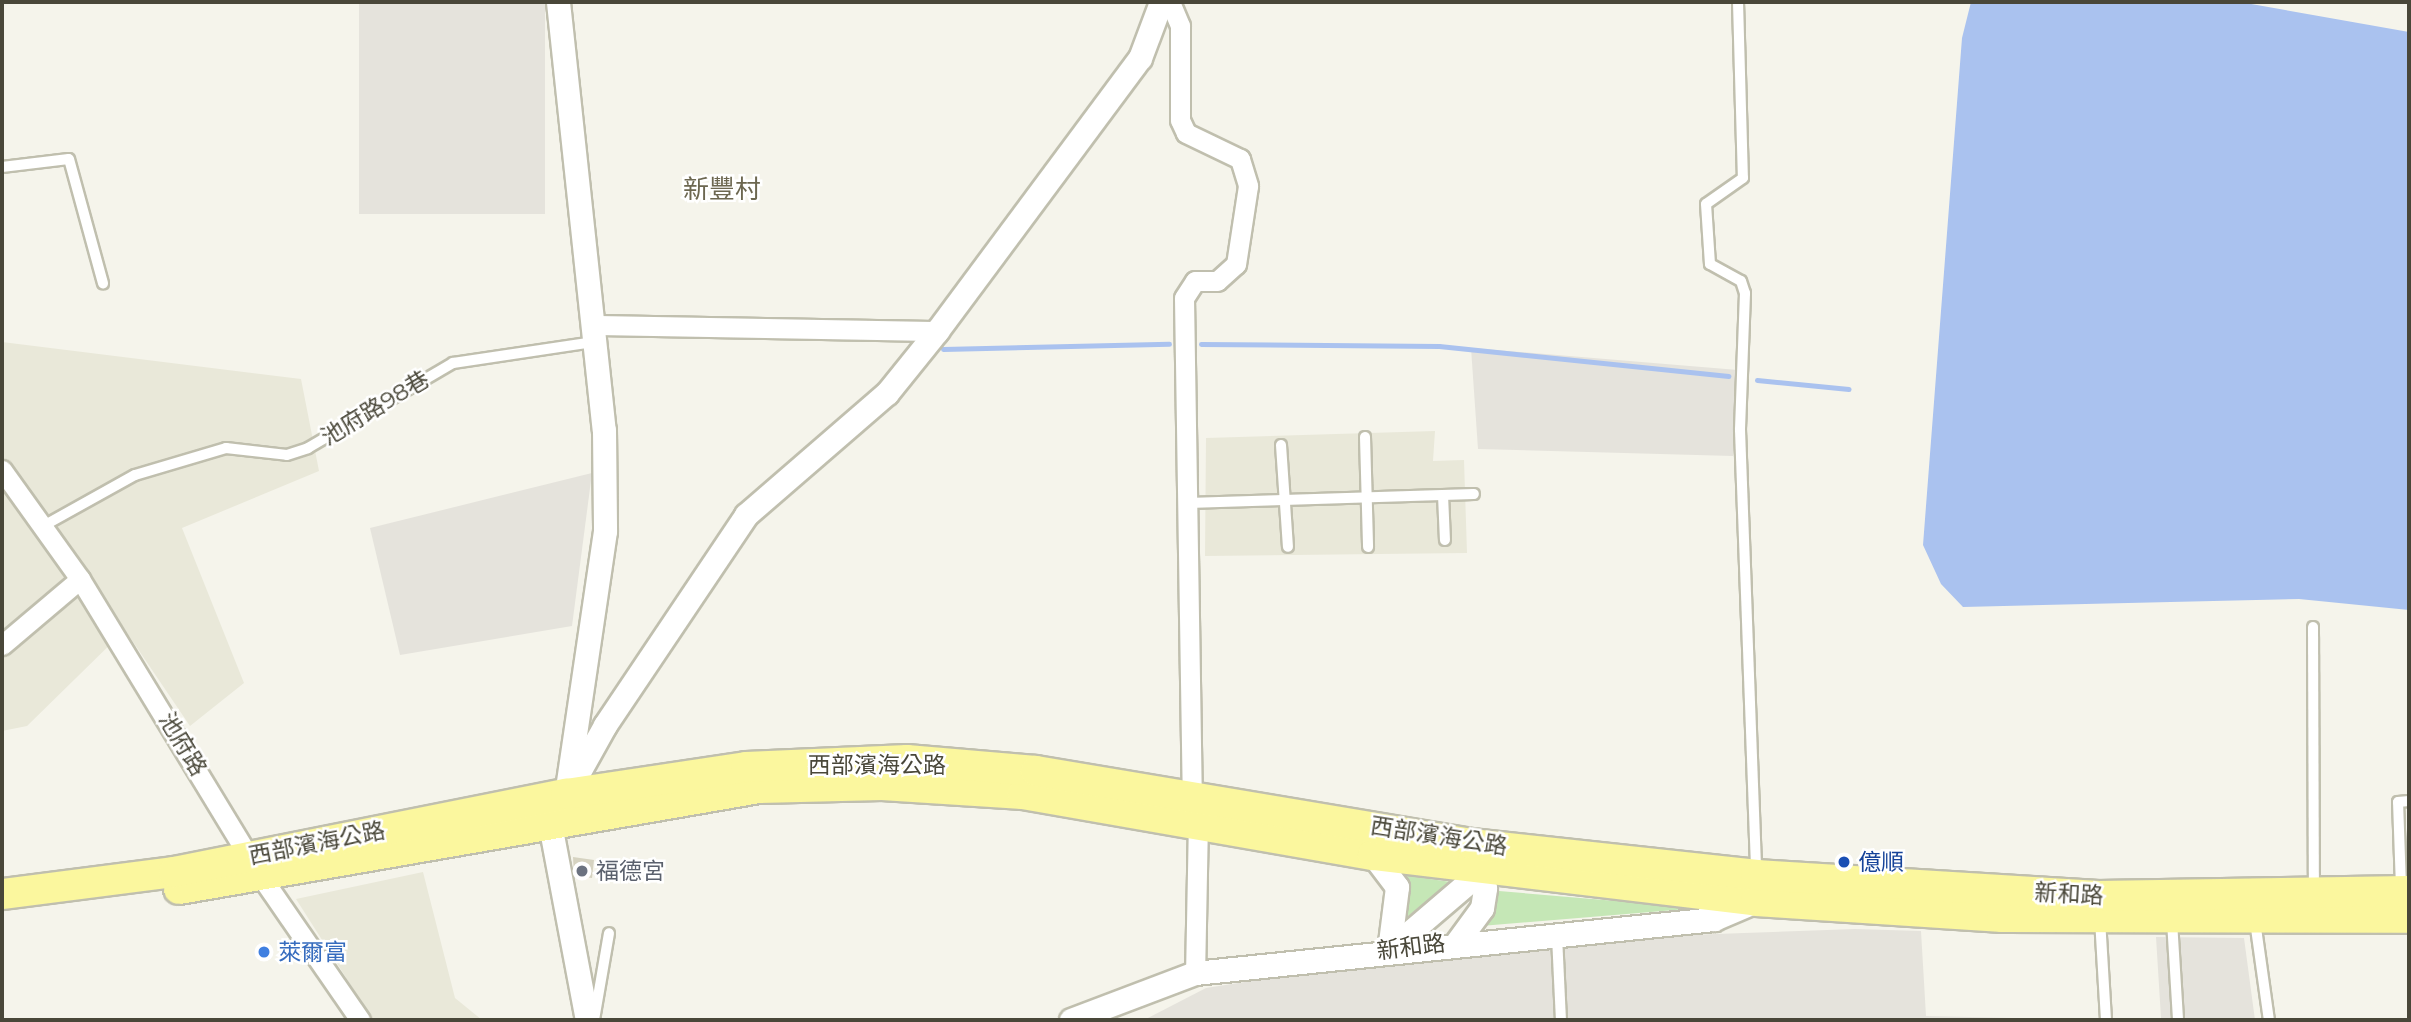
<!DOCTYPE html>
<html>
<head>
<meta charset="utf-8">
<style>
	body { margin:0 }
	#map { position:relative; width:2411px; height:1022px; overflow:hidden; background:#f5f4eb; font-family:Montserrat,"Noto Sans TC",sans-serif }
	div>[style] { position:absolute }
	.residential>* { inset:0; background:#e9e8d9 }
	.industrial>* { inset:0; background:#e5e3dc; transform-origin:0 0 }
	.green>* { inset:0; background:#c5e7b6 }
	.water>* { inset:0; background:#aac2ef }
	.stream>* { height:5px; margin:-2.5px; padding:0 2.5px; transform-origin:2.5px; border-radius:2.5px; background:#aac2ef }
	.building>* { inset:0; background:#d6d3c1 }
	.roads { filter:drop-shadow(2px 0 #c0bfae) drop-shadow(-2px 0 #c0bfae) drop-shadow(0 2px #c0bfae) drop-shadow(0 -2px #c0bfae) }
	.service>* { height:10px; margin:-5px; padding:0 5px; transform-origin:5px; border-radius:5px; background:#fff }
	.minor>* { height:19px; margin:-9.5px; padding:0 9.5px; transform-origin:9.5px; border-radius:9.5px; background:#fff }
	.tertiary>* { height:23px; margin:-11.5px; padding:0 11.5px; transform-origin:11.5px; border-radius:11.5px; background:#fff }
	.primary>* { height:30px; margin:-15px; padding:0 15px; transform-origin:15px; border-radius:15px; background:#fbf79e }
	.dots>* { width:19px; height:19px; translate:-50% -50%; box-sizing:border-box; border:4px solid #fff; border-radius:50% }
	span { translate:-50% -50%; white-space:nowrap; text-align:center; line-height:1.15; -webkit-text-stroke:5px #fff; paint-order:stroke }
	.street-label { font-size:23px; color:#494739 }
	.transit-label { font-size:23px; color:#164399 }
	.left { translate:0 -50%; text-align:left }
	.worship-label { font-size:23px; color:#5b616d }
	.shop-label { font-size:23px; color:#366cbe }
	.quarter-label { font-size:26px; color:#6c6750 }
	.frame { position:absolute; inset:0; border:4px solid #494739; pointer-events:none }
</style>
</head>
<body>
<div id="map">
	<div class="residential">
		<i style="clip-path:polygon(2px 342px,301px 379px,319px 471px,182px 528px,244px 683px,190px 726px,125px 630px,27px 726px,2px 731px)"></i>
		<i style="clip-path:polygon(1435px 431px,1433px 461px,1464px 460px,1467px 553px,1205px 556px,1206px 438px)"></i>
		<i style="clip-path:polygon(423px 872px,455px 998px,482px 1020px,373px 1020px,296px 899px)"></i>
	</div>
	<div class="industrial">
		<i style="left:359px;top:2px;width:186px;height:212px"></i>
		<i style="clip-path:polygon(1471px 348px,1738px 370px,1733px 456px,1478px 449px)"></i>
		<i style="clip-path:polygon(592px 473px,572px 626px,400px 655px,370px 528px)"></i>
		<i style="clip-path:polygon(1855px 929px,1921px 931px,1926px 1016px,2098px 1020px,1144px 1020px,1206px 988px,1425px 954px,1659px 936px)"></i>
		<i style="clip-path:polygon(2156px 937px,2244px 938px,2255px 1020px,2115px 1020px,2161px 1018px)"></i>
	</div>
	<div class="green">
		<i style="clip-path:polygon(1402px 875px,1451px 882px,1407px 917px)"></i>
		<i style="clip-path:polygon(1499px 891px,1699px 908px,1481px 926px)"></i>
	</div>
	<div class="water">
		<i style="clip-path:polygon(1971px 2px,2240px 2px,2409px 32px,2409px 610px,2299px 599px,1963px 607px,1941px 584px,1923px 545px,1962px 38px)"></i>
	</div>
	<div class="stream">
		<i style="left:1201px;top:344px;width:238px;rotate:0.5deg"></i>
		<i style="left:1439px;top:346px;width:291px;rotate:5.9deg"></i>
		<i style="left:943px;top:349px;width:226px;rotate:-1.3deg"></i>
		<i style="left:1757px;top:380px;width:92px;rotate:5.6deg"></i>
	</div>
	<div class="building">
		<i style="clip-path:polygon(573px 857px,594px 860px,592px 878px,574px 876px)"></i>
	</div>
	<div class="roads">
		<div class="service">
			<i style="left:1738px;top:2px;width:176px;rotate:88.4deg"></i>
			<i style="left:1743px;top:178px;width:45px;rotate:144.9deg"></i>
			<i style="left:1706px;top:204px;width:60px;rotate:86.2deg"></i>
			<i style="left:1710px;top:264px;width:35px;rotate:29deg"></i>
			<i style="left:1741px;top:281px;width:13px;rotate:72deg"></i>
			<i style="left:1745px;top:293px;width:137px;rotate:92.1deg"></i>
			<i style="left:1740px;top:430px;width:441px;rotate:87.9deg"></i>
			<i style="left:2px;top:167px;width:67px;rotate:-6.8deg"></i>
			<i style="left:69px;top:159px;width:129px;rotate:74.7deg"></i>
			<i style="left:1365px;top:437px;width:110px;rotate:88.4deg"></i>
			<i style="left:1281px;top:445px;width:102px;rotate:86.1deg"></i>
			<i style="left:1443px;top:495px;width:45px;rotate:87.5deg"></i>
			<i style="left:1188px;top:503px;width:286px;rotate:-1.8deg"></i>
			<i style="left:45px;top:525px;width:103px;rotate:-29.1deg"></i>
			<i style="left:135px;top:475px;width:95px;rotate:-16.5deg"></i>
			<i style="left:226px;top:448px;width:61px;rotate:6.5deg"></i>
			<i style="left:287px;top:455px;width:22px;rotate:-18deg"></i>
			<i style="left:308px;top:448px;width:168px;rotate:-30.4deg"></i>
			<i style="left:453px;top:363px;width:143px;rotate:-8.5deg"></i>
			<i style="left:2313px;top:627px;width:261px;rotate:89.8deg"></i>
			<i style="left:2401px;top:887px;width:85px;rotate:-92deg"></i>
			<i style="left:2398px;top:802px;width:11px;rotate:-5deg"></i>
			<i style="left:2100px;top:919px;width:101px;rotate:86.6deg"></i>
			<i style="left:2172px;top:921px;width:99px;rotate:86.5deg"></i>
			<i style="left:2255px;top:921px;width:100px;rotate:82deg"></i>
			<i style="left:1557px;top:936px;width:84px;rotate:87.3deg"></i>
			<i style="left:594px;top:1020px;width:88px;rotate:-80.2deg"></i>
		</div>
		<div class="minor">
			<i style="left:1170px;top:2px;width:26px;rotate:67deg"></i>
			<i style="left:1180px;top:26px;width:94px;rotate:90deg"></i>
			<i style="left:1180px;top:120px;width:14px;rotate:65deg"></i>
			<i style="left:1186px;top:133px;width:60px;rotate:25.7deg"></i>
			<i style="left:1240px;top:159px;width:28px;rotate:73deg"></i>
			<i style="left:1248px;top:186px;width:79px;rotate:98.7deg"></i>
			<i style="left:1236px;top:264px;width:25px;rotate:138deg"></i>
			<i style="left:1217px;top:281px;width:22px;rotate:180deg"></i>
			<i style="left:1195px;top:281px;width:20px;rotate:123deg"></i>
			<i style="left:1184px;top:298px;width:495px;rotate:89.1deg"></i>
			<i style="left:1192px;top:793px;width:28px;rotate:77deg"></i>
			<i style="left:1198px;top:820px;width:153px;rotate:91.1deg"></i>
			<i style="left:593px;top:325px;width:344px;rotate:1deg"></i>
			<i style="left:2px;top:470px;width:134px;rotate:54.4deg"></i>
			<i style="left:80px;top:579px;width:350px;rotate:58.7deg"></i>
			<i style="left:262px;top:878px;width:173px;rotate:55.4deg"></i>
			<i style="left:2px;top:645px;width:102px;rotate:-40.2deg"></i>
		</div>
		<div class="tertiary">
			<i style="left:558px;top:2px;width:430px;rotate:83.9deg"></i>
			<i style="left:604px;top:430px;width:101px;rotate:89.4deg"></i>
			<i style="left:605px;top:531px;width:253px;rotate:98.4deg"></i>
			<i style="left:1373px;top:855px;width:40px;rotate:53deg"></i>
			<i style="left:1397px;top:887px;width:64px;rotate:97.2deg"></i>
			<i style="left:1457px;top:942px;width:42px;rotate:-53.7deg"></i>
			<i style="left:1482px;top:908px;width:20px;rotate:-81deg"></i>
			<i style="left:1485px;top:888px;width:32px;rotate:-106deg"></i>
			<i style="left:1389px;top:950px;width:134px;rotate:-40.5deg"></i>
			<i style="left:587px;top:1020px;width:199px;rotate:-100.7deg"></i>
			<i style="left:550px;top:824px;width:113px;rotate:-60.9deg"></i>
			<i style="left:605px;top:725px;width:253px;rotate:-56.1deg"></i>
			<i style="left:746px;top:515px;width:186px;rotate:-40.9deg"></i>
			<i style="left:887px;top:393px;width:80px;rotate:-51.1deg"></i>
			<i style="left:937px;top:331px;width:340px;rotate:-53.4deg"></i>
			<i style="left:1140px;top:58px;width:60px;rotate:-69.4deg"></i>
			<i style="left:1071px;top:1020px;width:133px;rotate:-20.8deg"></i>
			<i style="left:1195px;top:973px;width:522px;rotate:-5.94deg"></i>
			<i style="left:1714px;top:919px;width:46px;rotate:-23.2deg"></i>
		</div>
		<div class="primary">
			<i style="left:179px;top:889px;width:589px;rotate:-9.88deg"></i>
			<i style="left:759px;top:788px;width:123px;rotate:-1.4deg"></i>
			<i style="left:882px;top:785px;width:141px;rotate:3.7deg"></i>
			<i style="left:1023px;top:794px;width:355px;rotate:9.9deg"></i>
			<i style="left:1373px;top:855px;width:386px;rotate:6.8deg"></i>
			<i style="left:1756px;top:901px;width:247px;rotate:3.7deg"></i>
			<i style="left:2002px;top:917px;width:407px;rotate:0.1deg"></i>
			<i style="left:2px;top:894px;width:173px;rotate:-7.3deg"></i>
			<i style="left:174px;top:872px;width:400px;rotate:-11.3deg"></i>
			<i style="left:566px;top:794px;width:182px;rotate:-8.5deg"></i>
			<i style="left:746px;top:767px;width:161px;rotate:-2.5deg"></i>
			<i style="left:907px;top:760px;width:129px;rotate:4.9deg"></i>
			<i style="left:1036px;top:771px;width:442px;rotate:9.5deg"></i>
			<i style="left:1472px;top:844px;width:286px;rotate:6.2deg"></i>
			<i style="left:1756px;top:875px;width:343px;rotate:3.5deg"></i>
			<i style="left:2098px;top:896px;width:311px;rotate:-0.9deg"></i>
		</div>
	</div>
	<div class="dots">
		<i style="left:1844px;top:862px;background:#1a4fb4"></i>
		<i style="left:582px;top:871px;background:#6b7280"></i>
		<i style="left:264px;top:952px;background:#3f7fe0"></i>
	</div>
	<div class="street-label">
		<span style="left:375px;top:408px;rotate:-31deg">池府路98巷</span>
		<span style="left:183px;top:744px;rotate:59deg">池府路</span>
		<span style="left:877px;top:765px">西部濱海公路</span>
		<span style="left:1439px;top:836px;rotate:9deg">西部濱海公路</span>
		<span style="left:317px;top:843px;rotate:-11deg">西部濱海公路</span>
		<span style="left:2069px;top:894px;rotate:3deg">新和路</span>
		<span style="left:1411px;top:947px;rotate:-7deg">新和路</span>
	</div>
	<div class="transit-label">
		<span class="left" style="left:1858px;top:862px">億順</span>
	</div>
	<div class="worship-label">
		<span class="left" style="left:596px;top:871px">福德宮</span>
	</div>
	<div class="shop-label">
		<span class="left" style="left:278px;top:952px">萊爾富</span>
	</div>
	<div class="quarter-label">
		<span style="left:722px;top:190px">新豐村</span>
	</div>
	<div class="frame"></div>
</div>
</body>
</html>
